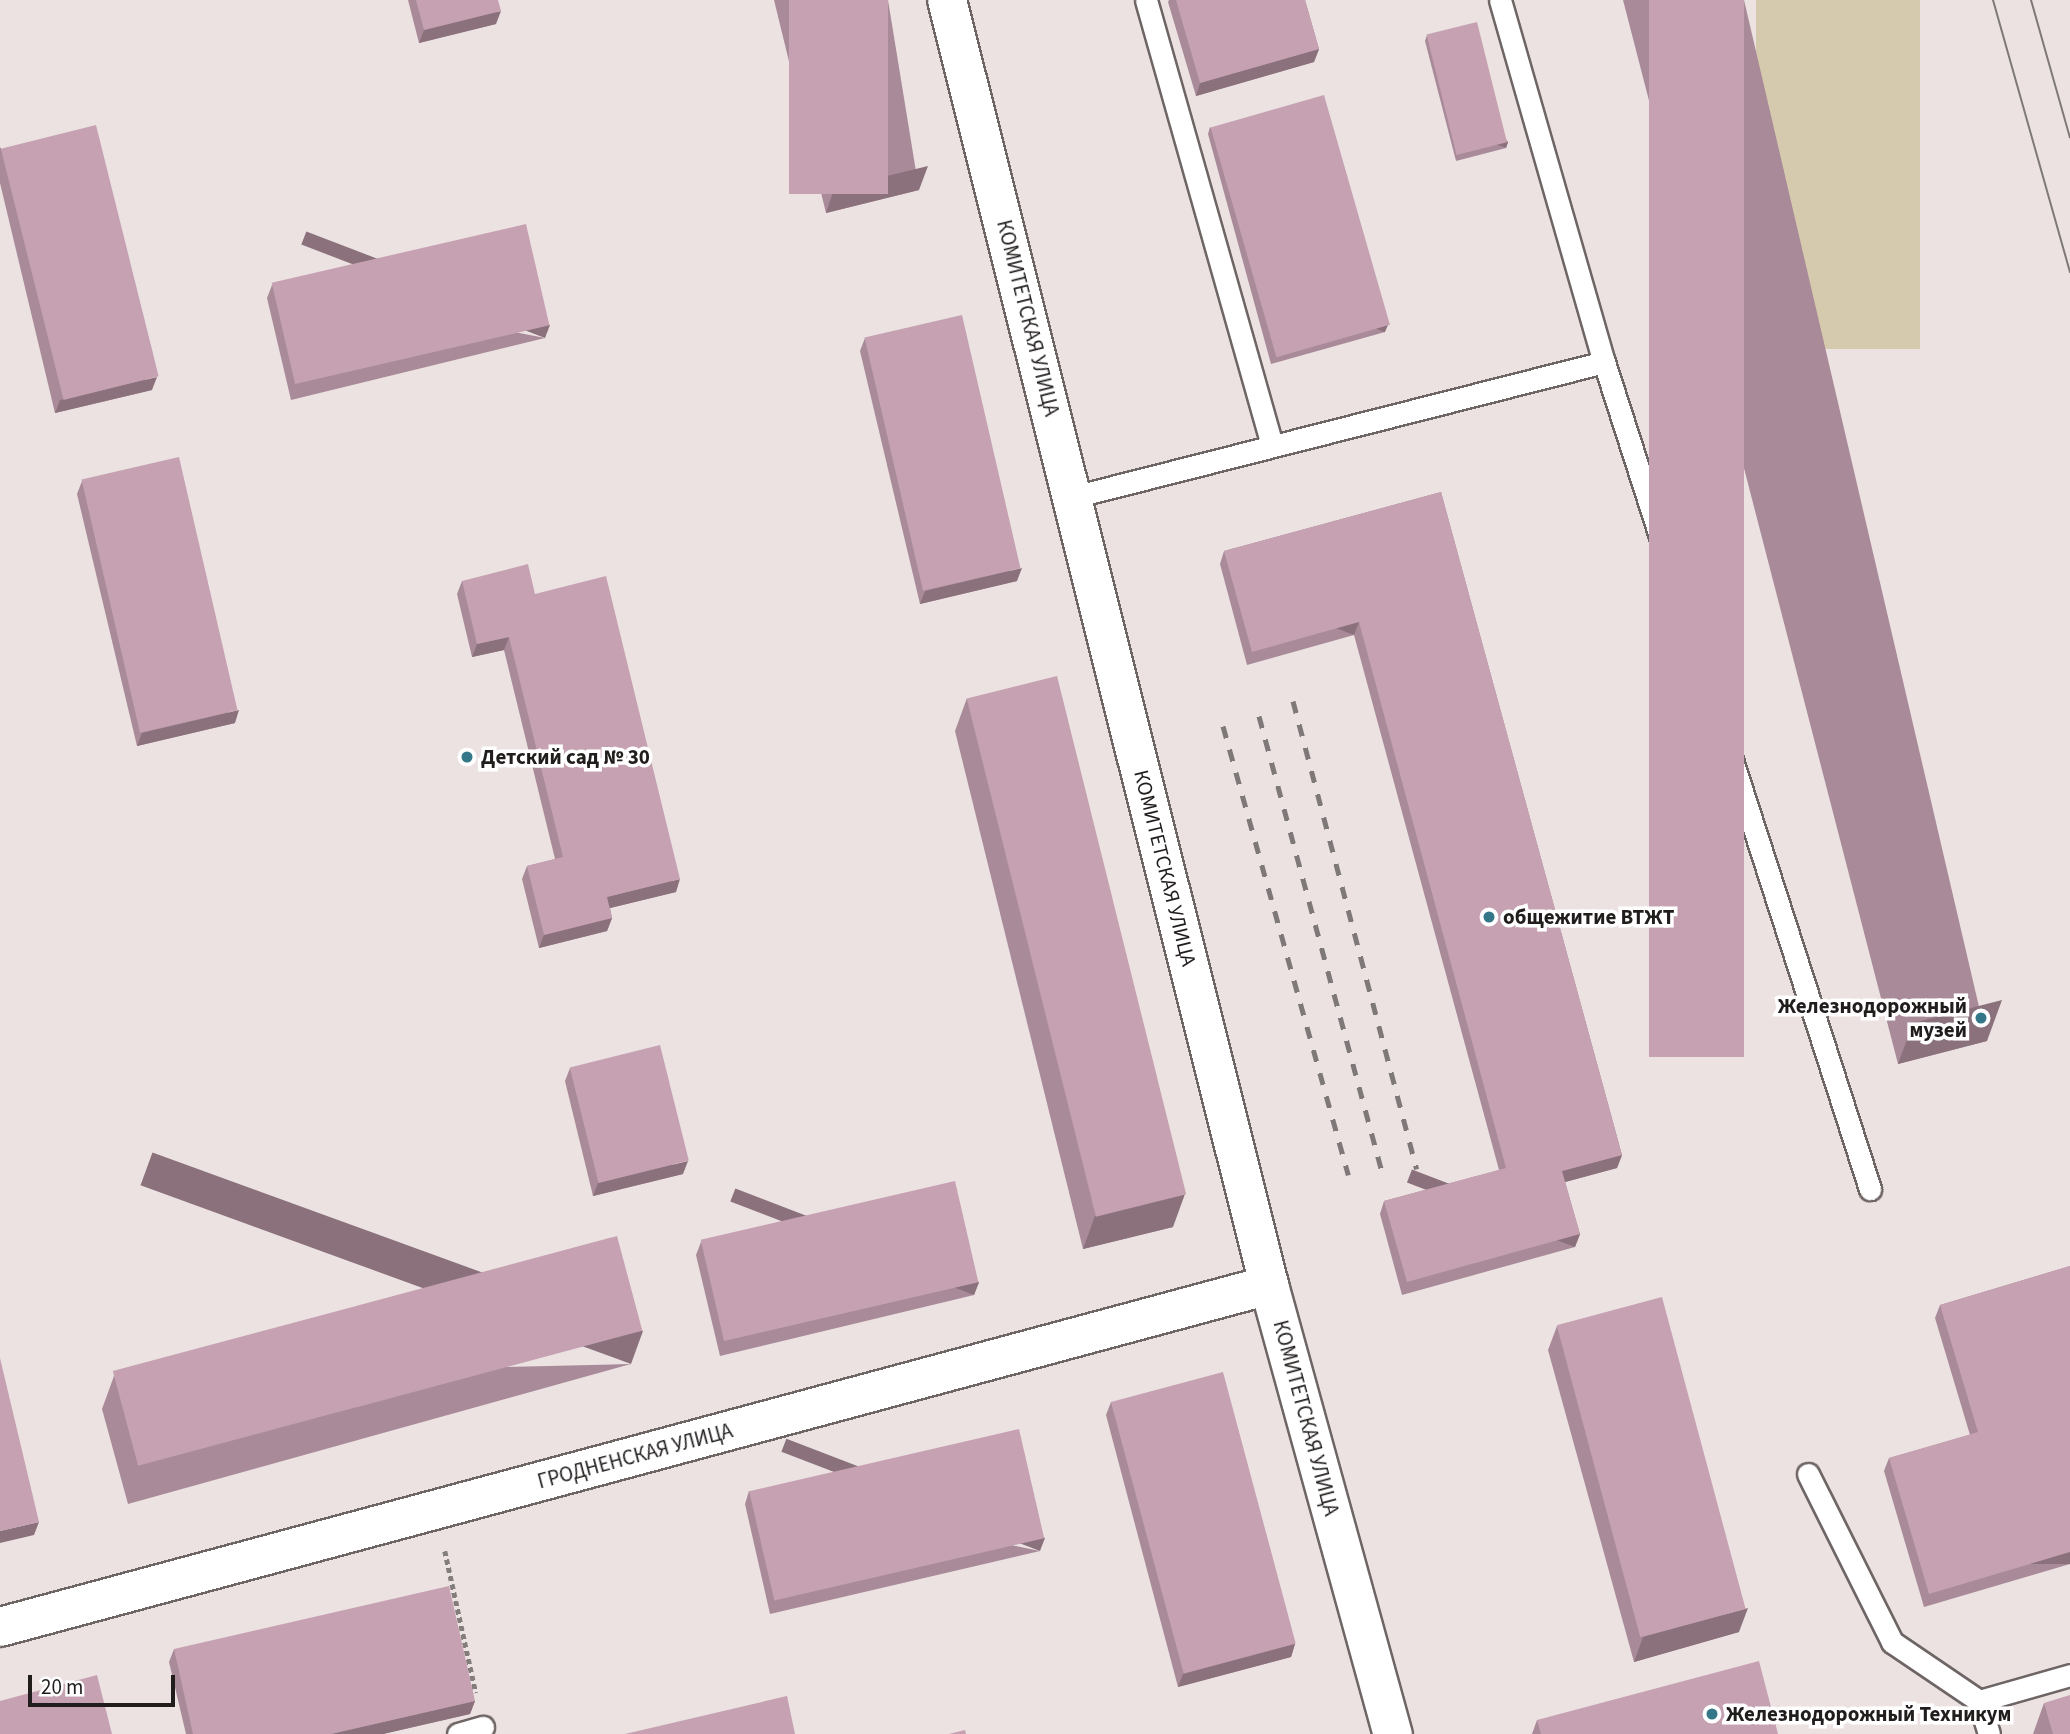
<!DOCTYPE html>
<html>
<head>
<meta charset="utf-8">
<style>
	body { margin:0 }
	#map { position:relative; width:2070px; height:1734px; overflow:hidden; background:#ece2e2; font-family:"Source Sans 3",sans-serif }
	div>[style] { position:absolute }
	.green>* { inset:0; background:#d6caae; transform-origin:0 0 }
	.path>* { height:4.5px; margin-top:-2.25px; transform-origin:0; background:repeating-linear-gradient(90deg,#837d7c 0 5px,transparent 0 8.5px) }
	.roads { filter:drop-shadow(2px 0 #6e6565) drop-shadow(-2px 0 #6e6565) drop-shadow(0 2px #6e6565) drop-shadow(0 -2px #6e6565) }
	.lane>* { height:21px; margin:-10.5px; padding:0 10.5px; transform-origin:10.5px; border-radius:10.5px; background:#fff }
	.street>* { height:38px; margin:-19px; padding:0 19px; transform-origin:19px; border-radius:19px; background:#fff }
	.tram>* { height:2px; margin:-1px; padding:0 1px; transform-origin:1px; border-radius:1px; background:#7e7878 }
	.rail>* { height:5px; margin-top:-2.5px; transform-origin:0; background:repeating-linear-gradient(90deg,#7e7878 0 12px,transparent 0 24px) }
	.wall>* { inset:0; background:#a98a98 }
	.shaded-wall>* { inset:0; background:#8a717c; transform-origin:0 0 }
	.building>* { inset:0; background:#c5a1b1; transform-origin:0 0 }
	.dots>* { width:19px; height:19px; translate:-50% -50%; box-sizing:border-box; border:4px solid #fff; border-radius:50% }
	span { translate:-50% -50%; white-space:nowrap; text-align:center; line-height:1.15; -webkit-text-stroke:7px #fff; paint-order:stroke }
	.street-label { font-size:21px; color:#201d1c }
	.poi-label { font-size:21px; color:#201d1c; font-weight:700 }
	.left { translate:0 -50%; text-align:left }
	.right { translate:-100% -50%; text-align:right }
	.scale { position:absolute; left:28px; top:1675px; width:147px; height:32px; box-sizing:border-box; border:4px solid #201d1c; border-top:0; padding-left:9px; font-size:21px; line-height:24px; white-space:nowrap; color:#201d1c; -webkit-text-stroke:5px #fff; paint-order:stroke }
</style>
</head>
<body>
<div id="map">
	<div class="green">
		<i style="left:1756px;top:0;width:164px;height:349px"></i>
	</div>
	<div class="path">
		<i style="left:445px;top:1551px;width:145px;rotate:77.7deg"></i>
	</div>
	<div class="roads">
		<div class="lane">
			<i style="left:1146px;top:0;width:462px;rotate:74.2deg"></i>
			<i style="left:1500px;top:0;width:377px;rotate:74deg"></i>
			<i style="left:1604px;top:362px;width:869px;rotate:72.17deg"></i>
			<i style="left:1073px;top:497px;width:548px;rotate:-14.26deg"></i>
			<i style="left:1808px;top:1474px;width:188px;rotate:63.4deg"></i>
			<i style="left:1892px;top:1642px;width:105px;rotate:34.1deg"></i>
			<i style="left:458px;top:1734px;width:26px;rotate:-16deg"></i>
			<i style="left:1989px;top:1734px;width:34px;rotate:-107deg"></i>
			<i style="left:1979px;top:1701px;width:95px;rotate:-15.9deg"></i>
		</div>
		<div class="street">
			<i style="left:947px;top:0;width:1325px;rotate:75.93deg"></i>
			<i style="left:1269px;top:1285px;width:466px;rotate:74.6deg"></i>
			<i style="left:0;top:1627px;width:1314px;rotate:-15.08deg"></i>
		</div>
	</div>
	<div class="tram">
		<i style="left:1993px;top:0;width:283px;rotate:74.2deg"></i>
		<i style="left:2031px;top:0;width:143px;rotate:74.2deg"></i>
	</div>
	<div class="rail">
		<i style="left:1293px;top:701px;width:484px;rotate:75.2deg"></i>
		<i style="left:1259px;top:716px;width:474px;rotate:74.9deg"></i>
		<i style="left:1223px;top:726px;width:466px;rotate:74.4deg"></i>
	</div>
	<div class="wall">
		<i style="clip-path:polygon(408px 0,498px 0,496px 24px,419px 43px)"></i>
		<i style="clip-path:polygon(774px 0,888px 0,919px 190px,826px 213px)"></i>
		<i style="clip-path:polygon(1169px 0,1305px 0,1319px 49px,1314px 62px,1196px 96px,1168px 2px)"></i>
		<i style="clip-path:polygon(1623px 0,1744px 0,1987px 1041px,1898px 1064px)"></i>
		<i style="clip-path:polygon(1427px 35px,1508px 142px,1506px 148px,1456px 161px,1425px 41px)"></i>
		<i style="clip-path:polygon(1210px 127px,1385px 332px,1271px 364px,1208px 134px)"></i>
		<i style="clip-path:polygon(0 147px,152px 390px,55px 413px,0 183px)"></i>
		<i style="clip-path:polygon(272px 285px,545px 338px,291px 400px,267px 298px)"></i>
		<i style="clip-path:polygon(865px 338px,1017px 581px,920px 604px,860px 351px)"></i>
		<i style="clip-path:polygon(82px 481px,235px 723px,137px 746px,77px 494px)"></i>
		<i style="clip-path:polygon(1441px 492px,1622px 1155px,1617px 1168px,1565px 1182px,1580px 1234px,1575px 1247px,1402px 1295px,1380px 1214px,1384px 1201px,1499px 1170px,1354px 635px,1247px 665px,1220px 564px,1224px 551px)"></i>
		<i style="clip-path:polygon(462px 581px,535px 594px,676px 892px,610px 908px,612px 918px,607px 931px,539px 948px,522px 879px,527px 866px,555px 859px,504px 650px,472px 657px,457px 594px)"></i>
		<i style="clip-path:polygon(967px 698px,1173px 1227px,1083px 1249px,955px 731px)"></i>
		<i style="clip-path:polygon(570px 1068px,683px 1174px,593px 1196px,565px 1081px)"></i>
		<i style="clip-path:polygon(701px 1242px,979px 1282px,974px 1295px,720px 1356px,696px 1255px)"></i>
		<i style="clip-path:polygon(2070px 1266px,2070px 1564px,1924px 1607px,1884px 1471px,1889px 1458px,1970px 1435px,1935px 1318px,1940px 1305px)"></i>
		<i style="clip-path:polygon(1557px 1326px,1739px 1632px,1634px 1662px,1548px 1350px)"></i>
		<i style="clip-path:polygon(631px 1364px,128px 1504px,102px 1409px,114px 1376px)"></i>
		<i style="clip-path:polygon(1111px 1402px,1295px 1644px,1291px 1657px,1178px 1687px,1106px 1415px)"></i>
		<i style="clip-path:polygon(749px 1491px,1040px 1551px,770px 1614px,745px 1504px)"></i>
		<i style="clip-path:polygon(174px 1649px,475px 1701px,470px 1714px,383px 1734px,186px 1734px,169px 1662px)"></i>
		<i style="clip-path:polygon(2044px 1703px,2070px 1734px,2033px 1734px)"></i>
		<i style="clip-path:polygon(1537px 1720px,1778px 1734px,1532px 1734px)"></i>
	</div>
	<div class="shaded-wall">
		<i style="clip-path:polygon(501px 11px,496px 24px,419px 43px,424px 30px)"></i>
		<i style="clip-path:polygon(1319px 49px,1314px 62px,1196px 96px,1200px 83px)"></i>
		<i style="left:1508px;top:142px;width:6px;height:52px;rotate:108deg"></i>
		<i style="clip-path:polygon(928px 166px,919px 190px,826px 213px,834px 189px)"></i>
		<i style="left:550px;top:325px;width:14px;height:261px;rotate:111deg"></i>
		<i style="left:1388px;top:325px;width:8px;height:118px;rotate:113deg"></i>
		<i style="clip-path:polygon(157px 377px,152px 390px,55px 413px,60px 400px)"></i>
		<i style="clip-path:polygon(1022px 568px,1017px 581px,920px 604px,925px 591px)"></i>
		<i style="left:1359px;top:622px;width:14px;height:111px;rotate:111deg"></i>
		<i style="clip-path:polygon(509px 637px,504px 650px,472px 657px,477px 644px)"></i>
		<i style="clip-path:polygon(239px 710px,235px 723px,137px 746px,142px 733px)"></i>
		<i style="clip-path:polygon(680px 879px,676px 892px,602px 910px,607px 897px)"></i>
		<i style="clip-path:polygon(612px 918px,607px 931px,539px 948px,544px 935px)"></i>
		<i style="clip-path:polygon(2002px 1000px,1987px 1041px,1898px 1064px,1913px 1023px)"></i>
		<i style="clip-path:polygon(1622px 1155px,1617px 1168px,1558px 1184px,1562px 1171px)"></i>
		<i style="clip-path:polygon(688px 1161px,683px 1174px,593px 1196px,598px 1183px)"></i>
		<i style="clip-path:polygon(1185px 1194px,1173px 1227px,1083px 1249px,1095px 1216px)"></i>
		<i style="left:1580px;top:1234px;width:14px;height:180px;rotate:111deg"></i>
		<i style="left:979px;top:1282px;width:14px;height:261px;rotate:111deg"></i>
		<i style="left:643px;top:1331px;width:35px;height:522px;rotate:110deg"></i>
		<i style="clip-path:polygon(39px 1522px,34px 1535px,0 1543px,0 1531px)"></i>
		<i style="left:1045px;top:1538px;width:14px;height:277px;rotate:111deg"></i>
		<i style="left:2070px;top:1552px;width:12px;height:147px;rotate:90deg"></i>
		<i style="clip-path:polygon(1748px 1608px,1739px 1632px,1634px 1662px,1643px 1637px)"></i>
		<i style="clip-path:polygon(1295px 1644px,1291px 1657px,1178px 1687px,1183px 1674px)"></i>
		<i style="clip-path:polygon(475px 1701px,470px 1714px,383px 1734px,331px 1734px)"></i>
	</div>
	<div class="building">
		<i style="clip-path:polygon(416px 0,498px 0,501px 11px,424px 30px)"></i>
		<i style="left:789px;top:0;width:99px;height:194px"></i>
		<i style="clip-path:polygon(1176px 0,1305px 0,1319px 49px,1200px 83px)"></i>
		<i style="left:1649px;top:0;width:95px;height:1057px"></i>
		<i style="left:1477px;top:22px;width:124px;height:52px;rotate:76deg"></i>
		<i style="left:1324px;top:95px;width:239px;height:118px;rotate:74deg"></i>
		<i style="left:96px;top:125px;width:259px;height:98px;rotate:76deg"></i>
		<i style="left:526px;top:224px;width:104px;height:261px;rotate:77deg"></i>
		<i style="left:962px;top:315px;width:260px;height:100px;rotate:77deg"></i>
		<i style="left:179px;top:457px;width:260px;height:100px;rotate:77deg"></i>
		<i style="clip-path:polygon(1441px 492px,1622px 1155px,1562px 1171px,1580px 1234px,1407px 1282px,1384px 1201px,1506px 1168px,1359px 622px,1252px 652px,1224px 551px)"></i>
		<i style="clip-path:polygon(528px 564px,535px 594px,606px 576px,680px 879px,607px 897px,612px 918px,544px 935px,527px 866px,563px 857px,509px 637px,477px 644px,462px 581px)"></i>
		<i style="left:1057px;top:676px;width:534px;height:93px;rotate:76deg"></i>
		<i style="left:660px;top:1045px;width:119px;height:93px;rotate:76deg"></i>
		<i style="left:955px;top:1181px;width:104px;height:261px;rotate:77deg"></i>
		<i style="left:617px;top:1236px;width:98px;height:522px;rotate:75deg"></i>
		<i style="clip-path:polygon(2070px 1266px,2070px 1552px,1929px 1594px,1889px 1458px,1978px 1432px,1940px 1305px)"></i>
		<i style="left:1662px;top:1297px;width:323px;height:109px;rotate:75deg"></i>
		<i style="clip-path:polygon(0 1358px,39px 1522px,0 1531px)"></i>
		<i style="left:1223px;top:1372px;width:281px;height:116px;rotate:75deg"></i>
		<i style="left:1019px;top:1429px;width:112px;height:277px;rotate:77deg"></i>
		<i style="clip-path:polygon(449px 1586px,475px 1701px,331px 1734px,193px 1734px,174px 1649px)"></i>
		<i style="clip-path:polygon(1759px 1661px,1778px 1734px,1541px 1734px,1537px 1720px)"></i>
		<i style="clip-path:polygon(97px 1675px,112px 1734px,0 1734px,0 1701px)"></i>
		<i style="clip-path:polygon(2070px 1695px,2070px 1734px,2053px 1734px,2044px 1703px)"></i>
		<i style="clip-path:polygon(787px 1696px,795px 1734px,625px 1734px)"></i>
		<i style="clip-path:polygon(965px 1730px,966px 1734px,949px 1734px)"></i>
	</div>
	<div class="dots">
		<i style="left:467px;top:757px;background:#347788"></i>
		<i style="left:1489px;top:917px;background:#347788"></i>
		<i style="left:1981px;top:1018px;background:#347788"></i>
		<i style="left:1712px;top:1714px;background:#347788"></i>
	</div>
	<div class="street-label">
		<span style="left:1028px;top:318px;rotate:76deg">КОМИТЕТСКАЯ УЛИЦА</span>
		<span style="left:1165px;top:868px;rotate:76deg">КОМИТЕТСКАЯ УЛИЦА</span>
		<span style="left:1306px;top:1418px;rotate:75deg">КОМИТЕТСКАЯ УЛИЦА</span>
		<span style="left:635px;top:1456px;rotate:-15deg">ГРОДНЕНСКАЯ УЛИЦА</span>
	</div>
	<div class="poi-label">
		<span class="left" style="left:481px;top:757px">Детский сад № 30</span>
		<span class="left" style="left:1503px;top:917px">общежитие ВТЖТ</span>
		<span class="right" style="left:1967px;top:1018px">Железнодорожный<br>музей</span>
		<span class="left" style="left:1726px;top:1714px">Железнодорожный Техникум</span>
	</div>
	<div class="scale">20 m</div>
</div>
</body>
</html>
